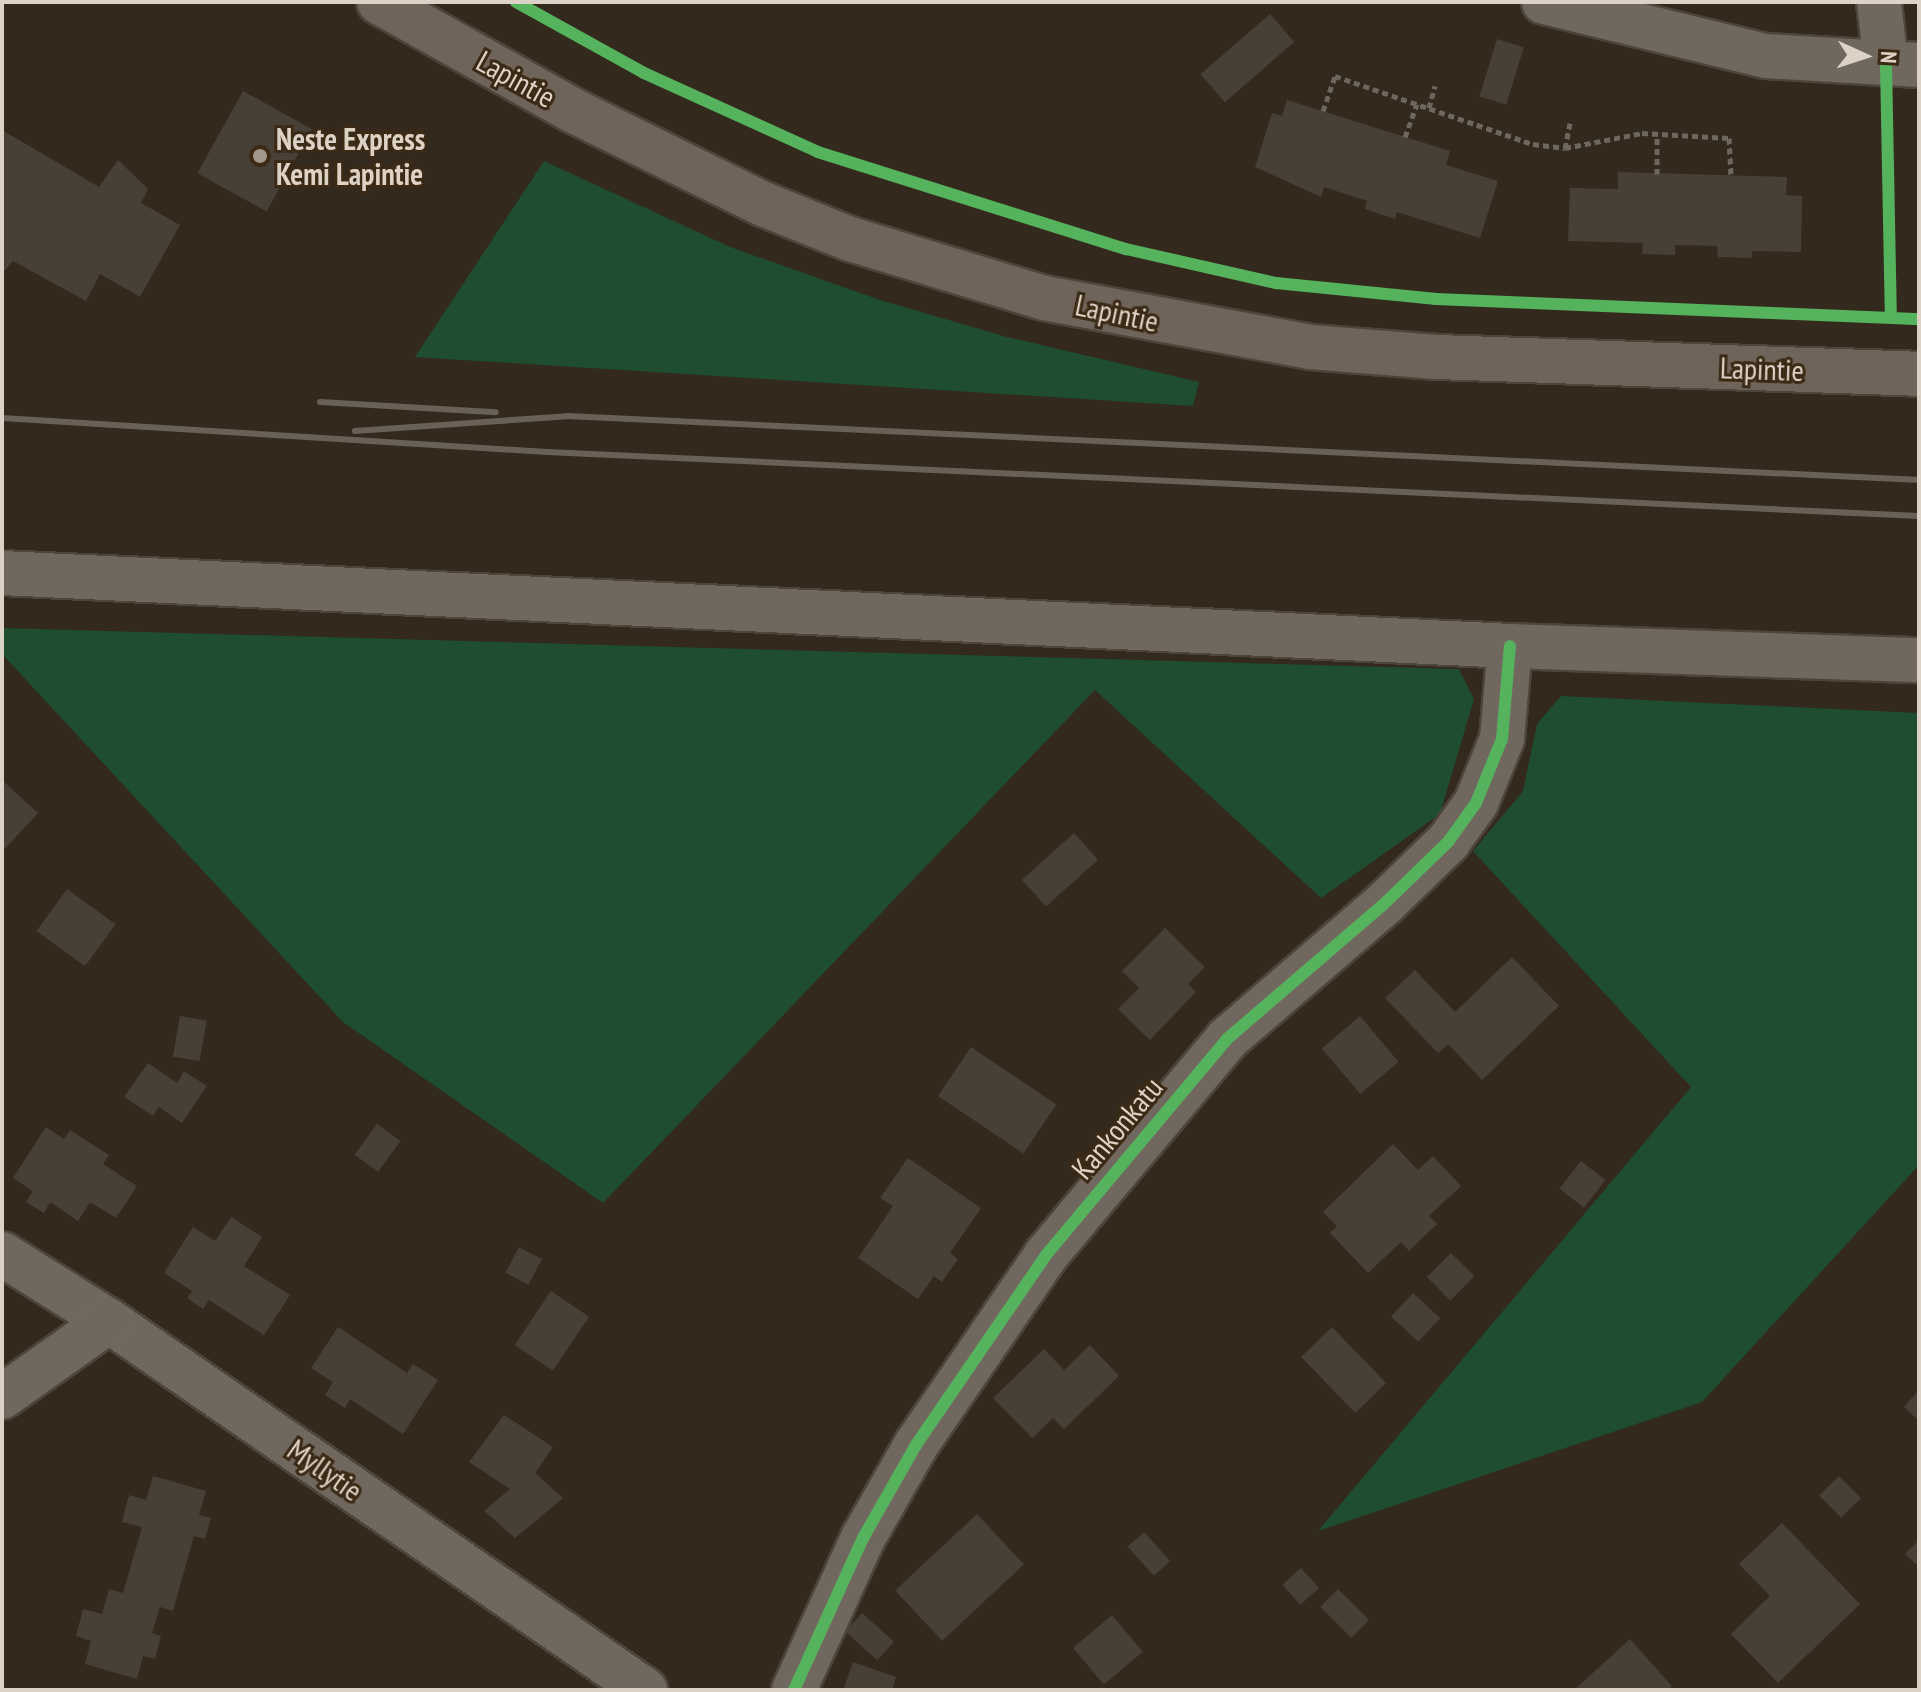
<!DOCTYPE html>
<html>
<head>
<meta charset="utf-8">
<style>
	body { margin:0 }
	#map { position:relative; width:1921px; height:1692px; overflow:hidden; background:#33291d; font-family:"PT Sans Narrow",sans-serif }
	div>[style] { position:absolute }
	.green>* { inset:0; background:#1e4d30 }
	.building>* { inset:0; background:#484036; transform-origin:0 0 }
	.path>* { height:5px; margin-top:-2.5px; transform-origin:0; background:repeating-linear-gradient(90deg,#6e675f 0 6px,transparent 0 10px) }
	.roads { filter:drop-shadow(2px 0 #4d443a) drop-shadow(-2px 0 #4d443a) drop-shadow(0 2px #4d443a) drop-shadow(0 -2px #4d443a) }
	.minor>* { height:44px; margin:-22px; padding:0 22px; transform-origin:22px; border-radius:22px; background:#70685f }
	.major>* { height:44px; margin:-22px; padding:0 22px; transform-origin:22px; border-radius:22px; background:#6e645a }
	.rail>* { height:6px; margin:-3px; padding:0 3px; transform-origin:3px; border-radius:3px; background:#696158 }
	.cycleway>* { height:12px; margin:-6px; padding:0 6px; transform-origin:6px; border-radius:6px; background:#56b35d }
	.dots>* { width:22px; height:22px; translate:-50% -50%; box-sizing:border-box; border:4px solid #3b2a15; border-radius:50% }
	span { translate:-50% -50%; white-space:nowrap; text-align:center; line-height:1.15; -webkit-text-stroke:6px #3b2a15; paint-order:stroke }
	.street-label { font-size:30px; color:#ddd2c6 }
	.poi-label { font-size:30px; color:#ddd2c6; font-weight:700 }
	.left { translate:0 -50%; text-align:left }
	.frame { position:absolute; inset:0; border:4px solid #ddd2c6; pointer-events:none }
	.north { position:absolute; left:1825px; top:16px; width:80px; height:80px; -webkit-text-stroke:6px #3b2a15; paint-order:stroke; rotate:93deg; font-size:22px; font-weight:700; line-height:32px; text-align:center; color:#ddd2c6 }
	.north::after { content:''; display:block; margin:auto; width:28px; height:36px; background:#ddd2c6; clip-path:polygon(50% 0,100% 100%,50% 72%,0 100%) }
</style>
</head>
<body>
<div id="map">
	<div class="green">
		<i style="clip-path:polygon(544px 161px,730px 247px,880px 300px,1007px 337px,1199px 382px,1193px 406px,415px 357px)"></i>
		<i style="clip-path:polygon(2px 628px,1459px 669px,1474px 699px,1440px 814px,1321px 898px,1095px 690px,603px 1203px,343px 1022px,2px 654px)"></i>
		<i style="clip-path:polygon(1561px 696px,1919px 713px,1919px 1165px,1702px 1402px,1318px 1531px,1691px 1087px,1473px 851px,1523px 791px,1537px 724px)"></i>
	</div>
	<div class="building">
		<i style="left:1270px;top:14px;width:37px;height:92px;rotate:49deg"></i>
		<i style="left:1497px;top:39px;width:28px;height:60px;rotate:17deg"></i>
		<i style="left:243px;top:91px;width:79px;height:94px;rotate:29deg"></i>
		<i style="clip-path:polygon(1287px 100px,1450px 151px,1446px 165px,1498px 181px,1480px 238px,1397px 212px,1395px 219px,1365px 209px,1367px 201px,1324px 187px,1321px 197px,1255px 167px,1272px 113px,1282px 116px)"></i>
		<i style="clip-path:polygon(2px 130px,99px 187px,118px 160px,148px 189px,141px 203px,180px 225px,140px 297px,100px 274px,86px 301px,13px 261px,2px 274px)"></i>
		<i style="clip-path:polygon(1618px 172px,1787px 177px,1786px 195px,1802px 196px,1801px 252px,1752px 251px,1752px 258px,1718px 257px,1717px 246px,1675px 245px,1675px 255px,1642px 254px,1643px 243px,1568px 241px,1570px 188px,1618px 189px)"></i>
		<i style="clip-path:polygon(2px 780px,38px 813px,2px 852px)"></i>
		<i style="left:1074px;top:833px;width:36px;height:70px;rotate:48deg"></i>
		<i style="left:67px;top:889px;width:60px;height:52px;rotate:36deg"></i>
		<i style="clip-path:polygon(1165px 928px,1205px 967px,1188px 984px,1196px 992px,1150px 1040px,1118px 1009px,1139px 988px,1122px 971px)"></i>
		<i style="clip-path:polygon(1512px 957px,1559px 1006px,1482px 1080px,1448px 1044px,1438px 1053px,1385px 998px,1415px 970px,1455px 1012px)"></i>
		<i style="left:180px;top:1016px;width:27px;height:41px;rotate:10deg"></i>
		<i style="left:1360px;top:1016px;width:60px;height:50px;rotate:50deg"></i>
		<i style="left:971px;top:1047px;width:103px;height:59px;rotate:34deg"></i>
		<i style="clip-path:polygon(148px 1063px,177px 1083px,184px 1071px,207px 1086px,182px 1123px,159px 1107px,153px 1116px,124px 1097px)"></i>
		<i style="left:377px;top:1124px;width:29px;height:38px;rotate:36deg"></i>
		<i style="clip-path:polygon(46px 1127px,64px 1139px,70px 1130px,109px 1155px,103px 1164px,137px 1186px,116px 1218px,90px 1202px,78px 1221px,50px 1202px,44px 1213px,26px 1202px,33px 1191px,13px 1178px)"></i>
		<i style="clip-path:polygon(1393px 1144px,1418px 1170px,1433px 1156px,1461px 1186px,1429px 1216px,1437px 1224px,1409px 1251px,1401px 1242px,1368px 1273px,1330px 1233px,1337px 1226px,1323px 1212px)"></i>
		<i style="clip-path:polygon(908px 1158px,981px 1208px,950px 1253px,958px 1259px,942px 1282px,934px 1276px,918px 1299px,858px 1258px,893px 1206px,880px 1198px)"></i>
		<i style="left:1581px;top:1161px;width:31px;height:35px;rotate:38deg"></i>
		<i style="clip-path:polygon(231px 1217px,262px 1237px,244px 1266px,290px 1295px,264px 1335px,209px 1300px,203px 1309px,187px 1298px,192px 1291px,164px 1273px,193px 1227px,215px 1241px)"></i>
		<i style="left:519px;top:1247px;width:26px;height:29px;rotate:28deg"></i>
		<i style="left:1451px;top:1253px;width:33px;height:34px;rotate:45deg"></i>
		<i style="left:551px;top:1291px;width:46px;height:65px;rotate:34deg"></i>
		<i style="left:1413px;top:1293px;width:37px;height:32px;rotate:43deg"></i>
		<i style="clip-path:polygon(338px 1327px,407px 1373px,413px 1364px,438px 1380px,403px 1434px,350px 1399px,345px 1408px,325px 1395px,333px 1382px,311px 1368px)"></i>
		<i style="left:1332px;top:1327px;width:78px;height:43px;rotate:46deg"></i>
		<i style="clip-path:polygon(1090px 1345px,1119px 1376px,1064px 1429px,1053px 1418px,1032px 1438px,993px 1398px,1044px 1349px,1064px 1370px)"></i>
		<i style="clip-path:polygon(1919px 1390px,1919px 1421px,1904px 1407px)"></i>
		<i style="clip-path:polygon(504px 1415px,553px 1447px,535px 1473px,563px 1498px,515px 1538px,484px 1511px,510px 1489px,469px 1462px)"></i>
		<i style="clip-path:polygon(153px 1476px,206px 1491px,199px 1515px,211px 1518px,205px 1539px,194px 1536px,173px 1611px,160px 1607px,152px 1633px,161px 1636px,155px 1659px,143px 1656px,137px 1679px,85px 1664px,91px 1641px,76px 1636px,83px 1609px,102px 1614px,109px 1589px,123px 1593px,142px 1527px,122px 1522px,129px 1495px,146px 1500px)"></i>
		<i style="left:1839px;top:1476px;width:31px;height:28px;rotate:45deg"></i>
		<i style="left:977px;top:1514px;width:69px;height:112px;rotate:47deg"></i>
		<i style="clip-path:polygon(1782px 1523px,1860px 1604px,1778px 1683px,1731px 1634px,1770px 1596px,1739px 1564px)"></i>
		<i style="left:1144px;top:1532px;width:39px;height:22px;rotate:48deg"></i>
		<i style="clip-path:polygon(1919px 1540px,1919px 1567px,1905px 1554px)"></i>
		<i style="left:1301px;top:1568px;width:27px;height:25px;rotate:48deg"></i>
		<i style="left:1338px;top:1589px;width:44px;height:25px;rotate:45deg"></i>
		<i style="left:862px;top:1613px;width:43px;height:25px;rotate:42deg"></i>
		<i style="left:1112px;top:1615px;width:48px;height:51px;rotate:50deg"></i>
		<i style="clip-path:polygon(1630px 1639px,1672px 1686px,1668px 1690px,1574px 1690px)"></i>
		<i style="clip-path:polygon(853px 1662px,896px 1677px,892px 1690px,843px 1690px)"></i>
	</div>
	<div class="path">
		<i style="left:1429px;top:108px;width:23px;rotate:-75deg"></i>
		<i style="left:1323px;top:111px;width:37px;rotate:-71deg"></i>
		<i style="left:1335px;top:76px;width:209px;rotate:19deg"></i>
		<i style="left:1533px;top:144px;width:32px;rotate:7deg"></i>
		<i style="left:1570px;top:123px;width:25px;rotate:101deg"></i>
		<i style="left:1565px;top:148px;width:78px;rotate:-11deg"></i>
		<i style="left:1642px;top:133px;width:87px;rotate:3.3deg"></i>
		<i style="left:1729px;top:138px;width:38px;rotate:87deg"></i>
		<i style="left:1405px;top:137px;width:35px;rotate:-70deg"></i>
		<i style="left:1657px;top:174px;width:40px;rotate:-90deg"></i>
	</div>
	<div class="roads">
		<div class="minor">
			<i style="left:1544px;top:2px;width:228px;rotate:13.7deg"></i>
			<i style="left:1766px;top:56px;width:153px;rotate:3.4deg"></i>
			<i style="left:1879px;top:2px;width:62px;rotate:83.6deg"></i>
			<i style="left:2px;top:573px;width:1510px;rotate:2.77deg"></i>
			<i style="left:1510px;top:646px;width:409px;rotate:2deg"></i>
			<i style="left:2px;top:1254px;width:126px;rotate:32.1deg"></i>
			<i style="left:109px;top:1321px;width:651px;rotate:34.54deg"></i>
			<i style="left:2px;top:1397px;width:131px;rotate:-35.4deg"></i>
			<i style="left:794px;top:1690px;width:167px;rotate:-65.6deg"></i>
			<i style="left:863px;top:1538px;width:107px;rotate:-60.3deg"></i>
			<i style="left:916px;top:1445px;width:230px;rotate:-55.6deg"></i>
			<i style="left:1046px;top:1255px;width:282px;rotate:-50deg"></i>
			<i style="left:1227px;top:1039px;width:206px;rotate:-40.7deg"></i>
			<i style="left:1383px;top:905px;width:91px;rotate:-44.1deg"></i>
			<i style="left:1448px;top:842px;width:48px;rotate:-54.3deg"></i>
			<i style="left:1476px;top:803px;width:69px;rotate:-67.9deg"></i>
			<i style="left:1502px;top:739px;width:93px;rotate:-85.1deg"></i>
		</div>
		<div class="major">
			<i style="left:379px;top:2px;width:221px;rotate:29.2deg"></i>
			<i style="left:572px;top:110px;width:213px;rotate:26.2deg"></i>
			<i style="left:763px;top:204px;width:94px;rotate:21.9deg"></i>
			<i style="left:850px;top:239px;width:203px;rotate:16.9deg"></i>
			<i style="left:1044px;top:298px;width:270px;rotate:10.4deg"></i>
			<i style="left:1310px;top:347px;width:127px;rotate:4.5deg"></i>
			<i style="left:1437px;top:357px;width:482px;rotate:2deg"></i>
		</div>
	</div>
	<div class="rail">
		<i style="left:320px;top:402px;width:176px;rotate:3.3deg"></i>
		<i style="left:2px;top:418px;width:546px;rotate:3.57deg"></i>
		<i style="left:547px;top:452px;width:1373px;rotate:2.67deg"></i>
		<i style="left:355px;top:431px;width:213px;rotate:-4deg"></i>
		<i style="left:567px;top:416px;width:1354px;rotate:2.71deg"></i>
	</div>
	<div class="cycleway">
		<i style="left:516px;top:2px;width:146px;rotate:29deg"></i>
		<i style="left:644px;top:73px;width:191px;rotate:24.4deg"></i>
		<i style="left:818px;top:152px;width:323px;rotate:17.5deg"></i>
		<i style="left:1126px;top:249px;width:154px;rotate:12.8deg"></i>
		<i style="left:1276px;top:283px;width:161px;rotate:5.7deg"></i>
		<i style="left:1436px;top:299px;width:483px;rotate:2.4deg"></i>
		<i style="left:1886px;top:64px;width:254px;rotate:88.9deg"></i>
		<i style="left:794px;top:1690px;width:167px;rotate:-65.6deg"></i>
		<i style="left:863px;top:1538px;width:107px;rotate:-60.3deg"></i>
		<i style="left:916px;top:1445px;width:230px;rotate:-55.6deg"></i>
		<i style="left:1046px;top:1255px;width:282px;rotate:-50deg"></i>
		<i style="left:1227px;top:1039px;width:206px;rotate:-40.7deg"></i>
		<i style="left:1383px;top:905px;width:91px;rotate:-44.1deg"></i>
		<i style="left:1448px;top:842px;width:48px;rotate:-54.3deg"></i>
		<i style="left:1476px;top:803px;width:69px;rotate:-67.9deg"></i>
		<i style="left:1502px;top:739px;width:93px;rotate:-85.1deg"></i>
	</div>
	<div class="dots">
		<i style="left:260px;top:156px;background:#a2978b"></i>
	</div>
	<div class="street-label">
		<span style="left:516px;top:79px;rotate:29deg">Lapintie</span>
		<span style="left:1117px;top:313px;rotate:12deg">Lapintie</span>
		<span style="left:1762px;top:369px;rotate:2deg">Lapintie</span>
		<span style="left:1117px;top:1128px;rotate:-50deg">Kankonkatu</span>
		<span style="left:325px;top:1470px;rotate:35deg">Myllytie</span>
	</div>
	<div class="poi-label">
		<span class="left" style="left:276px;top:156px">Neste Express<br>Kemi Lapintie</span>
	</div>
	<div class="frame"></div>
	<div class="north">N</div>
</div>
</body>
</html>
